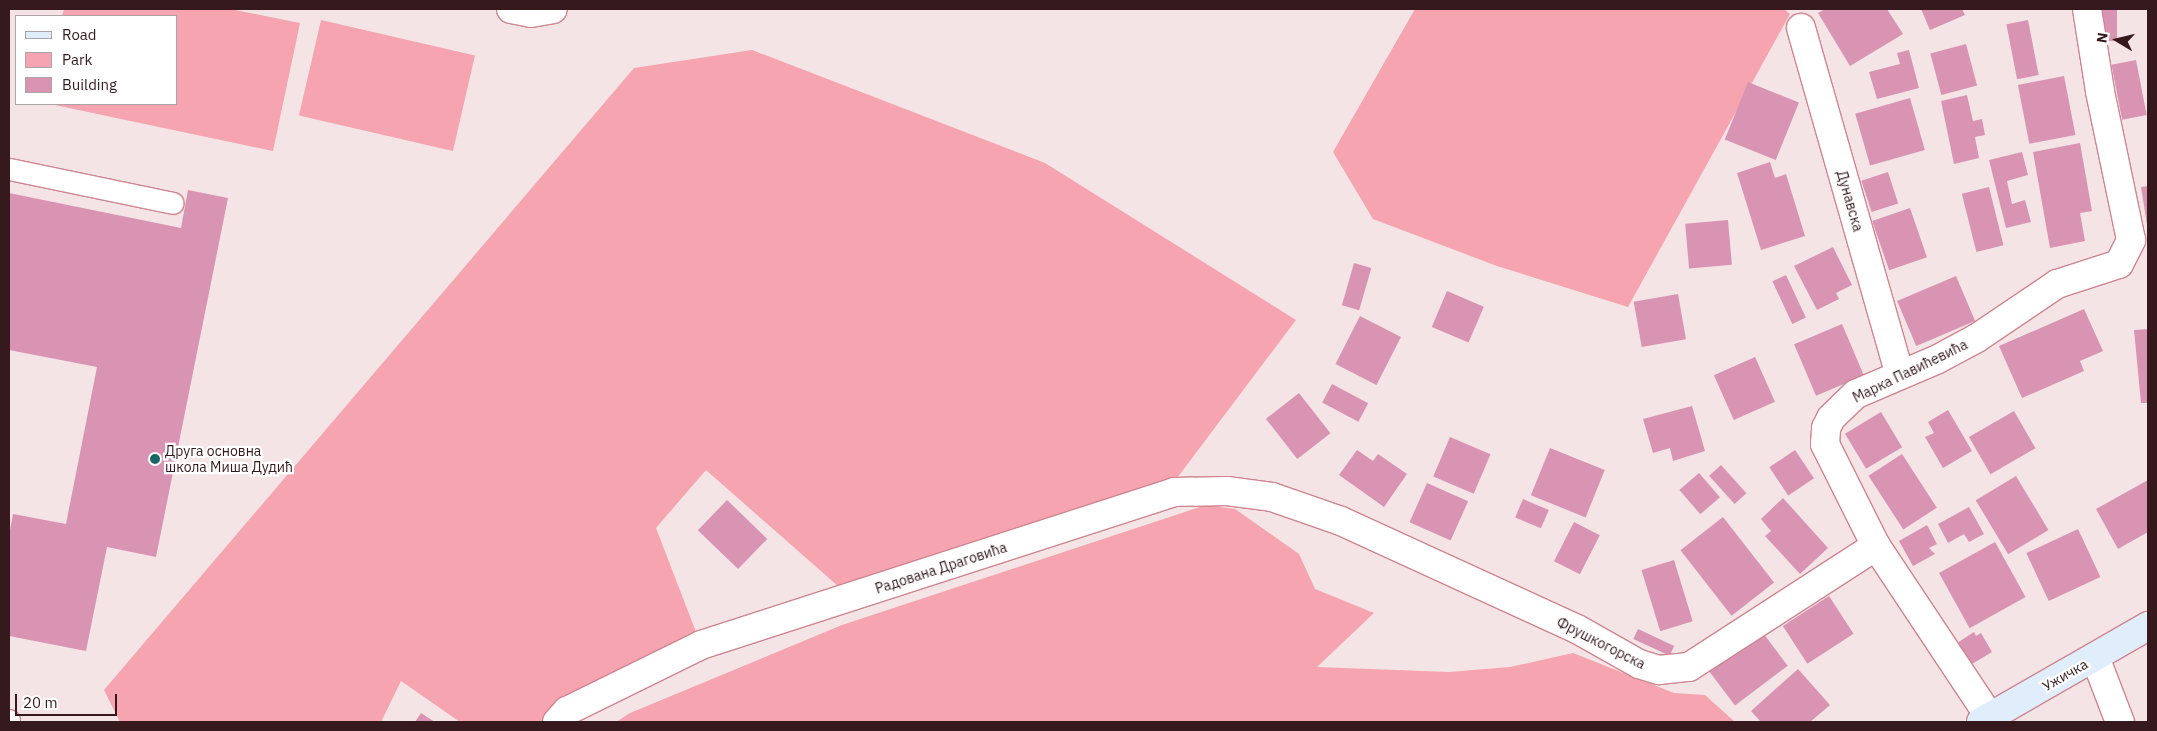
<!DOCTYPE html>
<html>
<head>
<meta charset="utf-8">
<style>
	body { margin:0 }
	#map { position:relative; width:2157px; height:731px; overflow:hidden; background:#f4e4e5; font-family:"IBM Plex Sans",sans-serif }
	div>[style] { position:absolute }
	.green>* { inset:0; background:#f5a4b0; transform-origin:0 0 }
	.building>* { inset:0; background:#d994b4; transform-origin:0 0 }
	.roads { filter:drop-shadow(1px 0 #cf8590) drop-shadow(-1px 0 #cf8590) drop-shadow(0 1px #cf8590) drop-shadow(0 -1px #cf8590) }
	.service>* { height:21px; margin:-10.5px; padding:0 10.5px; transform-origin:10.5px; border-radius:10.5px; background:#fff }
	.minor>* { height:28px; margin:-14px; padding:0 14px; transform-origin:14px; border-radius:14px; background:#fff }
	.secondary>* { height:28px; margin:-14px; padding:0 14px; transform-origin:14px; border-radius:14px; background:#e0edfb }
	.dots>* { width:14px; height:14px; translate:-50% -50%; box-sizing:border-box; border:2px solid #fff; border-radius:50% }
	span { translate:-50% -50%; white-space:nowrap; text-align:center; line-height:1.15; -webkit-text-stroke:4.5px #fff; paint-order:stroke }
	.street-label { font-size:14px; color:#35191d }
	.poi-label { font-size:14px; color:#35191d }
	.left { translate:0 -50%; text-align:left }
	.frame { position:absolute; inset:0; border:10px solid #35191d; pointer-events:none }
	.legend { position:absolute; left:15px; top:15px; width:162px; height:90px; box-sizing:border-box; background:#fff; border:1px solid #aea3a5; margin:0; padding:6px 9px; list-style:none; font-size:15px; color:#35191d }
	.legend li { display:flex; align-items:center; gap:10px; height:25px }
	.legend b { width:25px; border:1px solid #aea3a5 }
	.north { position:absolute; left:2092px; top:15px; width:50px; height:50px; -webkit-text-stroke:4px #fff; paint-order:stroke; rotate:279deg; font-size:14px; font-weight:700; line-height:20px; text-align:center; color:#35191d }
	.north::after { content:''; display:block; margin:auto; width:18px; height:22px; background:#35191d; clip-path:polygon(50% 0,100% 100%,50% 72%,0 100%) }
	.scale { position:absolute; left:15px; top:694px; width:102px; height:22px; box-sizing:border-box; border:2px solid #35191d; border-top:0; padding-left:6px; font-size:15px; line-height:18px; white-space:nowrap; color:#35191d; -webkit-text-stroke:4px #fff; paint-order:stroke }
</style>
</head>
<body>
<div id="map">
	<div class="green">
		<i style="clip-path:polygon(64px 9px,230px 9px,300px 23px,273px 151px,50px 104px,176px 104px,176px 16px,62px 16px)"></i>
		<i style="clip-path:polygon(1415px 9px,1784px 9px,1790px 14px,1628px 307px,1497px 266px,1373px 219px,1333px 152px)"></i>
		<i style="left:321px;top:20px;width:158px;height:98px;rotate:13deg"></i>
		<i style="clip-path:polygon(752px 50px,1045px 163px,1296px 320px,1171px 486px,847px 594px,706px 470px,656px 528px,701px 645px,546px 722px,460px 722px,401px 681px,381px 722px,120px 722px,104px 690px,634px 68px)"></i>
		<i style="clip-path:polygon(1206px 505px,1235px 509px,1299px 554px,1315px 589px,1374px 613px,1317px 667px,1449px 672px,1510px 667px,1573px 653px,1674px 693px,1705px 695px,1735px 722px,616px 722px,630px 713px,842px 625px)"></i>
	</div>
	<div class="building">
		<i style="clip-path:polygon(1825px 9px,1887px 9px,1903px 34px,1850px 66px,1818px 13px)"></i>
		<i style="clip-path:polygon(1921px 9px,1962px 9px,1965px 15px,1930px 30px)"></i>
		<i style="left:2099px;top:9px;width:18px;height:32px"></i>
		<i style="left:2028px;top:20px;width:56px;height:22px;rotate:79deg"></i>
		<i style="left:1966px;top:44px;width:43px;height:37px;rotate:75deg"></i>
		<i style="clip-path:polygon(1909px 50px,1919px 88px,1877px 99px,1869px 72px,1900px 64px,1897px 53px)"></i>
		<i style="left:2136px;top:60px;width:56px;height:25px;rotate:79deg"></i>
		<i style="left:2064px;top:76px;width:60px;height:47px;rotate:79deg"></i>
		<i style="left:1748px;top:82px;width:55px;height:62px;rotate:22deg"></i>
		<i style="clip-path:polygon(1967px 95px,1973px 121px,1982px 119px,1985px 135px,1975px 137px,1979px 158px,1954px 164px,1941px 101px)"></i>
		<i style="left:1910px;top:98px;width:54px;height:57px;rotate:74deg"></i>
		<i style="clip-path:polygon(2080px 143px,2092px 211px,2080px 213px,2085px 241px,2050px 248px,2033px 152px)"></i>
		<i style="clip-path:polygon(2022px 152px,2028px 175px,2007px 181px,2012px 204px,2025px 200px,2031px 222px,2006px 228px,1989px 160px)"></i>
		<i style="clip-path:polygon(1770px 162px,1775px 178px,1786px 174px,1805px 236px,1761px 250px,1737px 173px)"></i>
		<i style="left:1888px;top:172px;width:33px;height:28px;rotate:72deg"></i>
		<i style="clip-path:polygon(2148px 186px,2148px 225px,2147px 225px,2141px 187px)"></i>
		<i style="left:1989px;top:187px;width:60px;height:28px;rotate:76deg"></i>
		<i style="clip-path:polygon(188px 190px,228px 198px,156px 557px,107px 547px,86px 651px,9px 636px,9px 535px,13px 514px,66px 524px,97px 367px,9px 350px,9px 193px,181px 228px)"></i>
		<i style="left:1910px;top:208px;width:52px;height:40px;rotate:71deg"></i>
		<i style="left:1728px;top:220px;width:45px;height:43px;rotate:85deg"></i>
		<i style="clip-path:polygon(1833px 247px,1852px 285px,1836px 293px,1839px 299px,1817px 310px,1794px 266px)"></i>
		<i style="left:1354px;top:263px;width:18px;height:44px;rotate:16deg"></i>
		<i style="left:1786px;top:275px;width:47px;height:15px;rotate:65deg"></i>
		<i style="left:1956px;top:276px;width:49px;height:64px;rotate:67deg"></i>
		<i style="left:1447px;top:291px;width:40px;height:39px;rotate:23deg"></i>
		<i style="left:1678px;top:294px;width:46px;height:45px;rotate:80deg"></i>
		<i style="clip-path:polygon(2084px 309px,2103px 351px,2080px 361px,2084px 371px,2022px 398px,1999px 346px)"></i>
		<i style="left:1360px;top:316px;width:46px;height:54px;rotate:27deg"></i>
		<i style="left:1842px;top:324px;width:56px;height:52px;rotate:67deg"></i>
		<i style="clip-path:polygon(2148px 329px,2148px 403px,2141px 403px,2134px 330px)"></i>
		<i style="left:1755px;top:357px;width:49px;height:45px;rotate:66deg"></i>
		<i style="left:1332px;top:384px;width:41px;height:21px;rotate:28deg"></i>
		<i style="left:1299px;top:393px;width:51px;height:42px;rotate:52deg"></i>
		<i style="clip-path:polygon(1692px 406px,1705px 451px,1673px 461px,1670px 448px,1653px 453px,1643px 419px)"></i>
		<i style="clip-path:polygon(1948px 410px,1972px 451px,1943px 468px,1925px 437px,1934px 433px,1928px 422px)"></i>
		<i style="left:2014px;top:411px;width:43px;height:52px;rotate:60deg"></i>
		<i style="left:1881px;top:412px;width:41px;height:42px;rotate:59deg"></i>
		<i style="left:1450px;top:437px;width:44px;height:43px;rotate:23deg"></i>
		<i style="left:1550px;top:448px;width:59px;height:51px;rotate:22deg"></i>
		<i style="clip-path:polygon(1357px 450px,1373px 461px,1378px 454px,1407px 474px,1384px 507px,1339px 475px)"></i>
		<i style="left:1795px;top:450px;width:34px;height:31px;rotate:56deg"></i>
		<i style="left:1902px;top:454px;width:64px;height:40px;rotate:57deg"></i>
		<i style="left:1721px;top:465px;width:38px;height:16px;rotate:48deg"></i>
		<i style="left:1699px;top:473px;width:32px;height:26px;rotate:49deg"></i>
		<i style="left:2016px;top:476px;width:63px;height:47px;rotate:59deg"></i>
		<i style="clip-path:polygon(2148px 480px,2148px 532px,2118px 549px,2096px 509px)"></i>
		<i style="left:1427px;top:483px;width:45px;height:43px;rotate:24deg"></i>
		<i style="clip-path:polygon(1783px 498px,1828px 548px,1800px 574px,1765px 536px,1771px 531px,1761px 519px)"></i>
		<i style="left:1523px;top:499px;width:28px;height:20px;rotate:23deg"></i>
		<i style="left:727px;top:500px;width:56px;height:42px;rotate:44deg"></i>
		<i style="clip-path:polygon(1969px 507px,1984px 534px,1969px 542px,1964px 534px,1948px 543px,1938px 524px)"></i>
		<i style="left:1723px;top:517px;width:83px;height:54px;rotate:52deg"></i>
		<i style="left:1574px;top:522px;width:29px;height:44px;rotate:27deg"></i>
		<i style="clip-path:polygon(1927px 525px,1937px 544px,1929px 548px,1935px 554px,1913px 566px,1899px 541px)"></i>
		<i style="left:2078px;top:529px;width:53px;height:57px;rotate:65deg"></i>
		<i style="left:1995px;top:542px;width:63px;height:64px;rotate:61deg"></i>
		<i style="left:1674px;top:560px;width:64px;height:34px;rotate:73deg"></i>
		<i style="left:1829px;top:596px;width:45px;height:55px;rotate:57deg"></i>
		<i style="left:1638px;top:629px;width:40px;height:11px;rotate:25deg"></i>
		<i style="left:1760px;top:629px;width:46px;height:66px;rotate:53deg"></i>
		<i style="clip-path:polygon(1974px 632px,1976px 636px,1981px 633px,1992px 652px,1967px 667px,1954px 645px)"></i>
		<i style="clip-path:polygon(1798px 669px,1830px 705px,1810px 722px,1761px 722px,1751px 711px)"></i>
		<i style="clip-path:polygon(421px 713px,435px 722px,415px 722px)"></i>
	</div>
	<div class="roads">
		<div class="service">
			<i style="left:9px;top:169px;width:167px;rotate:11.7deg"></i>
			<i style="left:9px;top:720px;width:2px;rotate:90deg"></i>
		</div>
		<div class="minor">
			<i style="left:511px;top:9px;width:20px;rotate:11deg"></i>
			<i style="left:531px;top:13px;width:22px;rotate:-10deg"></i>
			<i style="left:1801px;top:28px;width:359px;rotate:74.1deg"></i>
			<i style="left:2095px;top:657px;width:70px;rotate:69deg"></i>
			<i style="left:557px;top:722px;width:15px;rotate:-48deg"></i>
			<i style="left:567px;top:711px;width:149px;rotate:-26.2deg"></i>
			<i style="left:701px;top:645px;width:497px;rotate:-17.9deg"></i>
			<i style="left:1174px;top:492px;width:53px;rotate:-1.1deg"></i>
			<i style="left:1227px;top:491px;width:45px;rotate:7.6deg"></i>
			<i style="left:1272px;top:497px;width:73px;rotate:19.2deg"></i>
			<i style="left:1341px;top:521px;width:260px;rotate:24.6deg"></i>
			<i style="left:1577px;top:629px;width:71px;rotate:29.4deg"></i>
			<i style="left:1639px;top:664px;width:21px;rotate:17deg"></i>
			<i style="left:1659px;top:670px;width:30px;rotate:-6deg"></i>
			<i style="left:1689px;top:667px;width:223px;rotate:-32.9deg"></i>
			<i style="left:1993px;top:722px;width:211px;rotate:-123.6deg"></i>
			<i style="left:1876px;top:546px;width:114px;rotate:-116.6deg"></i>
			<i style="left:1825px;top:444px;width:16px;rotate:-86deg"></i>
			<i style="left:1826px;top:428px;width:11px;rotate:-63deg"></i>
			<i style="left:1831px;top:418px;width:35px;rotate:-44deg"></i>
			<i style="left:1856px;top:394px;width:89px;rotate:-23.1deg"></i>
			<i style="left:1938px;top:359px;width:44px;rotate:-28.3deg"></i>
			<i style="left:1977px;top:338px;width:97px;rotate:-34deg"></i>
			<i style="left:2057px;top:284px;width:65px;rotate:-17.9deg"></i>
			<i style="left:2119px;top:264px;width:27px;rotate:-63deg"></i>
			<i style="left:2131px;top:240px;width:152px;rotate:-101.8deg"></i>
			<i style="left:2100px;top:91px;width:83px;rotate:-99deg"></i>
		</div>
		<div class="secondary">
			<i style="left:1981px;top:722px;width:193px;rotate:-29.9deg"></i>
		</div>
	</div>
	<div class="dots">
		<i style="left:155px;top:459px;background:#186662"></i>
	</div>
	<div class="street-label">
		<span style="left:1850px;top:201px;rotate:74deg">Дунавска</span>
		<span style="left:1910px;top:371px;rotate:-26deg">Марка Павићевића</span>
		<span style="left:941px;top:568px;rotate:-18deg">Радована Драговића</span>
		<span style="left:1601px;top:643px;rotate:27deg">Фрушкогорска</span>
		<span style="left:2065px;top:675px;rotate:-30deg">Ужичка</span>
	</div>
	<div class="poi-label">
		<span class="left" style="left:165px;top:459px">Друга основна<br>школа Миша Дудић</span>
	</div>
	<div class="frame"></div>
	<ul class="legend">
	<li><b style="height:6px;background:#e0edfb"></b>Road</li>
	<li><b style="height:14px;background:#f5a4b0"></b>Park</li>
	<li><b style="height:14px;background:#d994b4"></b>Building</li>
	</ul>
	<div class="north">N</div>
	<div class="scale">20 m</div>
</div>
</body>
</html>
